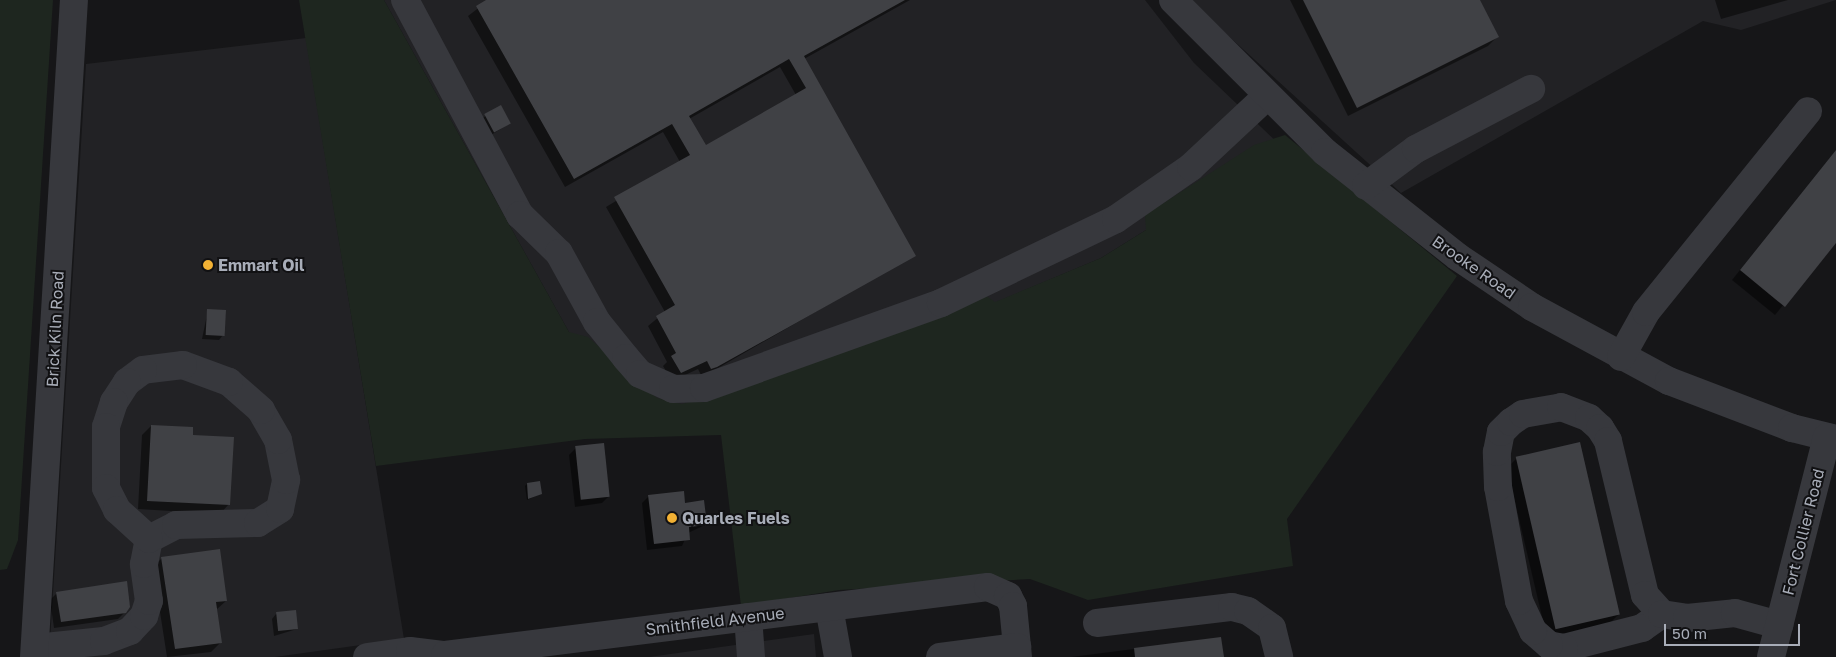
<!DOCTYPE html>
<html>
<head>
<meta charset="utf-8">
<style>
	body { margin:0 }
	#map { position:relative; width:1836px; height:657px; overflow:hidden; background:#161618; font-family:"Golos Text",sans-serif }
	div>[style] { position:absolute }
	.built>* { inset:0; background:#222225 }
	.green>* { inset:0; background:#1e261f }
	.shadow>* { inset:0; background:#0007; transform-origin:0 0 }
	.building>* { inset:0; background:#404145; transform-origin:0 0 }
	.minor>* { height:28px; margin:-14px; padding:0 14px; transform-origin:14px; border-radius:14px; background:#37383d }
	.dots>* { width:14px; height:14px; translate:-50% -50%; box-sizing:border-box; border:2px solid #111113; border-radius:50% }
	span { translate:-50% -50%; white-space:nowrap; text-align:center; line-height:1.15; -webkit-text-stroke:4px #111113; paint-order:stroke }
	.poi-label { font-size:16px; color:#a8adb8; font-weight:700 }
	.left { translate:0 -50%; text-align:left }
	.street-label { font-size:16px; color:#a8adb8 }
	.scale { position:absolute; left:1664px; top:624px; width:136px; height:22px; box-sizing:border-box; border:2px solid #a8adb8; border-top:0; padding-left:6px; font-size:15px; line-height:18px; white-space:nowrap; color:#a8adb8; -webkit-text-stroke:4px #111113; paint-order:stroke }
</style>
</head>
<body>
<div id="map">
	<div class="built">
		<i style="clip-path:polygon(384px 0,1145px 0,1194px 63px,1281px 146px,1101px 258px,819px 377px,672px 421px,569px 332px)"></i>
		<i style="clip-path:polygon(1189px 0,1836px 0,1741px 30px,1703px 21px,1401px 193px)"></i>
		<i style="clip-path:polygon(306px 38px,404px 639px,275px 657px,49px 657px,86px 64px)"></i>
		<i style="clip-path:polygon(814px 634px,816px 657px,649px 657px)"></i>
	</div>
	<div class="green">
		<i style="clip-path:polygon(0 0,53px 0,18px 540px,7px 569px,0 570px)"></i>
		<i style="clip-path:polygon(299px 0,384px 0,569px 332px,588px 337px,657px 398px,682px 404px,752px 384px,982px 293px,995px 302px,1101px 258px,1146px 230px,1145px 215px,1254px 145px,1285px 135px,1457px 276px,1287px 519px,1293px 566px,1088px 600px,1030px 579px,839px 590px,741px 606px,721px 435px,585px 439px,376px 466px)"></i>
	</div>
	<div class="shadow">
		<i style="clip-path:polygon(evenodd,489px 0,910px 0,804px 59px,914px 255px,706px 375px,702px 377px,698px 369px,672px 381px,663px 366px,667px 362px,648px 326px,665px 312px,606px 207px,680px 162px,663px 132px,565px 187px,468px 16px,489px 0,780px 67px,796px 95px,706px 147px,689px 119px,780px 67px)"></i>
		<i style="clip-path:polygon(1290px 0,1479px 0,1497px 37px,1488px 46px,1348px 116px)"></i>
		<i style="clip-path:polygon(1715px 0,1788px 0,1721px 19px)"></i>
		<i style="left:500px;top:107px;width:19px;height:24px;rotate:58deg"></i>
		<i style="clip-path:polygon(1836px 150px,1836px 241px,1775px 315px,1732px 280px)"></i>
		<i style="clip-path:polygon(208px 310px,223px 335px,219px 340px,202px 339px)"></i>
		<i style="clip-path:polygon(151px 426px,192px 436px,229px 504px,220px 514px,138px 509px,142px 435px)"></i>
		<i style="clip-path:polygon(576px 448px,609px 496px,602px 503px,575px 507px,569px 455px)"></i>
		<i style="clip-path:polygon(1516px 459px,1619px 614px,1610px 623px,1547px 638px,1507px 468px)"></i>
		<i style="clip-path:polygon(527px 484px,538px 495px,527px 500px,525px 486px)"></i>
		<i style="clip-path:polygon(649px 496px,684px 504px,705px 525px,688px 533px,682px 546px,647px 550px,642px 503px)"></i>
		<i style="clip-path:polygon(162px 558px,226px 601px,216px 610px,220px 643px,211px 652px,167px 657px,153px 567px)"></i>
		<i style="clip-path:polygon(57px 593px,125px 612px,118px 619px,54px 628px,50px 600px)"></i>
		<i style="clip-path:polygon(276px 614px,297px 629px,274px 636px,272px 619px)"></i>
		<i style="clip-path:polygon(1220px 638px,1222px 657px,1071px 657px)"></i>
	</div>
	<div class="building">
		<i style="clip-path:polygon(evenodd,486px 0,905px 0,804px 56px,916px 256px,717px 367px,711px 369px,707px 361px,681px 373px,671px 356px,676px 353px,656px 316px,675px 305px,614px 197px,690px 155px,672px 124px,574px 179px,476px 6px,486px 0,789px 59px,806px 88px,706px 145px,689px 116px,789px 59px)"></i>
		<i style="clip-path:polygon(1303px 0,1480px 0,1499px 37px,1357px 108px)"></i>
		<i style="left:501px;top:105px;width:21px;height:19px;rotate:62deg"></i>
		<i style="clip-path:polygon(1836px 150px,1836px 243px,1785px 307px,1740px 270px)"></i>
		<i style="left:207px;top:309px;width:19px;height:26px;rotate:3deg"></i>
		<i style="clip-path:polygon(151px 425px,193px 427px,193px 435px,234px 437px,230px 505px,147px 501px)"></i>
		<i style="left:1580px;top:442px;width:177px;height:66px;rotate:77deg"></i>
		<i style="left:604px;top:443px;width:54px;height:29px;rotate:84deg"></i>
		<i style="clip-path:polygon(540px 481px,542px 494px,528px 499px,527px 483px)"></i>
		<i style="clip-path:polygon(684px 491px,685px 503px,704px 500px,707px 525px,689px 527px,690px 540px,654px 544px,648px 495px)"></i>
		<i style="clip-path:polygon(220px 549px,227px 601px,216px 602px,222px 643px,175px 649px,161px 557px)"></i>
		<i style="clip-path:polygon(127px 581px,130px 607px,126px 613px,61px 622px,56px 592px)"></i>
		<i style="left:296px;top:610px;width:19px;height:20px;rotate:84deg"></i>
		<i style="clip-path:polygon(1221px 637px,1224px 657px,1135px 657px,1134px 648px)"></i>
	</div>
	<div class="minor">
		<i style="left:405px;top:0;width:244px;rotate:61.9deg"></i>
		<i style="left:520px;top:215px;width:54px;rotate:44.3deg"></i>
		<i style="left:559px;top:253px;width:79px;rotate:61.2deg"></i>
		<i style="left:597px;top:322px;width:46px;rotate:51.1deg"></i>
		<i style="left:626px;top:358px;width:21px;rotate:49deg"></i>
		<i style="left:640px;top:374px;width:36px;rotate:24deg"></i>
		<i style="left:673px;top:389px;width:31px;rotate:-2deg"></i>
		<i style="left:704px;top:388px;width:252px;rotate:-19.7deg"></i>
		<i style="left:941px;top:303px;width:194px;rotate:-25.6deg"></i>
		<i style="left:1116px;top:219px;width:91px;rotate:-34.7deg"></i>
		<i style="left:1191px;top:167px;width:104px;rotate:-43.1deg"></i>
		<i style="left:1173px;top:0;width:215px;rotate:45deg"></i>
		<i style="left:1325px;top:152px;width:169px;rotate:38.3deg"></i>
		<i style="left:1458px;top:257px;width:89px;rotate:34deg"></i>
		<i style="left:1532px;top:307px;width:156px;rotate:28.4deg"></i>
		<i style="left:1669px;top:381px;width:132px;rotate:20.9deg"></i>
		<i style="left:1792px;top:428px;width:45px;rotate:14deg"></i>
		<i style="left:1366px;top:186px;width:62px;rotate:-36.5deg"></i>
		<i style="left:1416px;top:149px;width:130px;rotate:-27.6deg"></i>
		<i style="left:1621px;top:357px;width:51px;rotate:-60.9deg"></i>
		<i style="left:1646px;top:312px;width:258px;rotate:-51.1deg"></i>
		<i style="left:829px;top:607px;width:51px;rotate:79.8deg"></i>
		<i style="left:1662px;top:614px;width:24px;rotate:145deg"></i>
		<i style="left:1642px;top:628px;width:81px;rotate:165.6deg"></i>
		<i style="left:1564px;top:648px;width:15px;rotate:-169deg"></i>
		<i style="left:1549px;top:645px;width:21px;rotate:-139deg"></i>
		<i style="left:1533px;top:631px;width:33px;rotate:-115deg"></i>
		<i style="left:1519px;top:601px;width:116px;rotate:-100.4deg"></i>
		<i style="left:1498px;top:487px;width:35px;rotate:-92deg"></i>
		<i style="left:1497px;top:452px;width:20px;rotate:-79deg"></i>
		<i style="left:1501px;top:432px;width:14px;rotate:-45deg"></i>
		<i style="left:1511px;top:422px;width:14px;rotate:-34deg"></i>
		<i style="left:1523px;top:414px;width:39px;rotate:-10deg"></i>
		<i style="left:1561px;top:407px;width:30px;rotate:21deg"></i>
		<i style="left:1589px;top:418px;width:15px;rotate:42deg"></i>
		<i style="left:1600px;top:428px;width:15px;rotate:58deg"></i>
		<i style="left:1608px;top:441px;width:158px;rotate:76.5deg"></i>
		<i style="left:1645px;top:595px;width:25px;rotate:48deg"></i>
		<i style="left:1662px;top:614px;width:25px;rotate:9deg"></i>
		<i style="left:1687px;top:618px;width:48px;rotate:-5.9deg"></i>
		<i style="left:1735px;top:613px;width:46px;rotate:15.3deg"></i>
		<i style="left:748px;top:617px;width:40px;rotate:85.7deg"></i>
		<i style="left:1097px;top:623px;width:136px;rotate:-6.8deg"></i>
		<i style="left:1232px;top:607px;width:16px;rotate:14deg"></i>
		<i style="left:1248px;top:611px;width:29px;rotate:35deg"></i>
		<i style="left:1272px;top:628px;width:30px;rotate:76deg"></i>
		<i style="left:35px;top:648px;width:69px;rotate:-5.8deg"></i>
		<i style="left:104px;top:641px;width:28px;rotate:-21deg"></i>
		<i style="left:130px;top:631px;width:21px;rotate:-47deg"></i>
		<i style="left:144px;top:616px;width:16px;rotate:-72deg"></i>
		<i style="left:149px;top:601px;width:37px;rotate:-98deg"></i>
		<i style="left:144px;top:564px;width:25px;rotate:-79deg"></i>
		<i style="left:149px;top:539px;width:30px;rotate:-27deg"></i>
		<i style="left:176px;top:525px;width:82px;rotate:-1.4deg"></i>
		<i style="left:258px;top:523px;width:26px;rotate:-32deg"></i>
		<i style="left:280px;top:509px;width:30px;rotate:-78deg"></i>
		<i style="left:286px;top:480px;width:41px;rotate:-101.3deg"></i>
		<i style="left:278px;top:440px;width:34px;rotate:-120deg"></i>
		<i style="left:261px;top:410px;width:43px;rotate:-138.8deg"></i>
		<i style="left:229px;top:382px;width:49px;rotate:-159.7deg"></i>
		<i style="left:183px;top:365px;width:40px;rotate:172.9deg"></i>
		<i style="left:143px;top:370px;width:20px;rotate:143deg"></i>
		<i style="left:127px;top:382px;width:24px;rotate:123deg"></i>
		<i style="left:114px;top:402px;width:26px;rotate:108deg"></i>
		<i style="left:106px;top:427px;width:61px;rotate:90deg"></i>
		<i style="left:106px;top:488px;width:25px;rotate:63deg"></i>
		<i style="left:117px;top:510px;width:43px;rotate:42.2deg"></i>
		<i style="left:34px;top:657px;width:658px;rotate:-86.52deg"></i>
		<i style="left:367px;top:657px;width:43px;rotate:-7.9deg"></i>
		<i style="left:410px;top:651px;width:35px;rotate:7deg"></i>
		<i style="left:445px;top:655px;width:547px;rotate:-7.14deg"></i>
		<i style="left:988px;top:587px;width:22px;rotate:24deg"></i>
		<i style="left:1008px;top:596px;width:11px;rotate:63deg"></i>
		<i style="left:1013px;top:606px;width:51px;rotate:84.4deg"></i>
		<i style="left:940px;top:657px;width:78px;rotate:-7.4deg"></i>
		<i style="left:1771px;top:657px;width:227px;rotate:-75.7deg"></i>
	</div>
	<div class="dots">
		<i style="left:208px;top:265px;background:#f2b134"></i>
		<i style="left:672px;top:518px;background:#f2b134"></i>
	</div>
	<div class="poi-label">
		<span class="left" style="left:218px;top:265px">Emmart Oil</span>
		<span class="left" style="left:682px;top:518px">Quarles Fuels</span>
	</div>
	<div class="street-label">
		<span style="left:1474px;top:267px;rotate:35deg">Brooke Road</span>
		<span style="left:55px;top:329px;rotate:-87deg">Brick Kiln Road</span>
		<span style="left:1803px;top:532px;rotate:-76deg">Fort Collier Road</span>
		<span style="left:715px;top:621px;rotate:-7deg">Smithfield Avenue</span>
	</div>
	<div class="scale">50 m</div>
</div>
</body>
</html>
